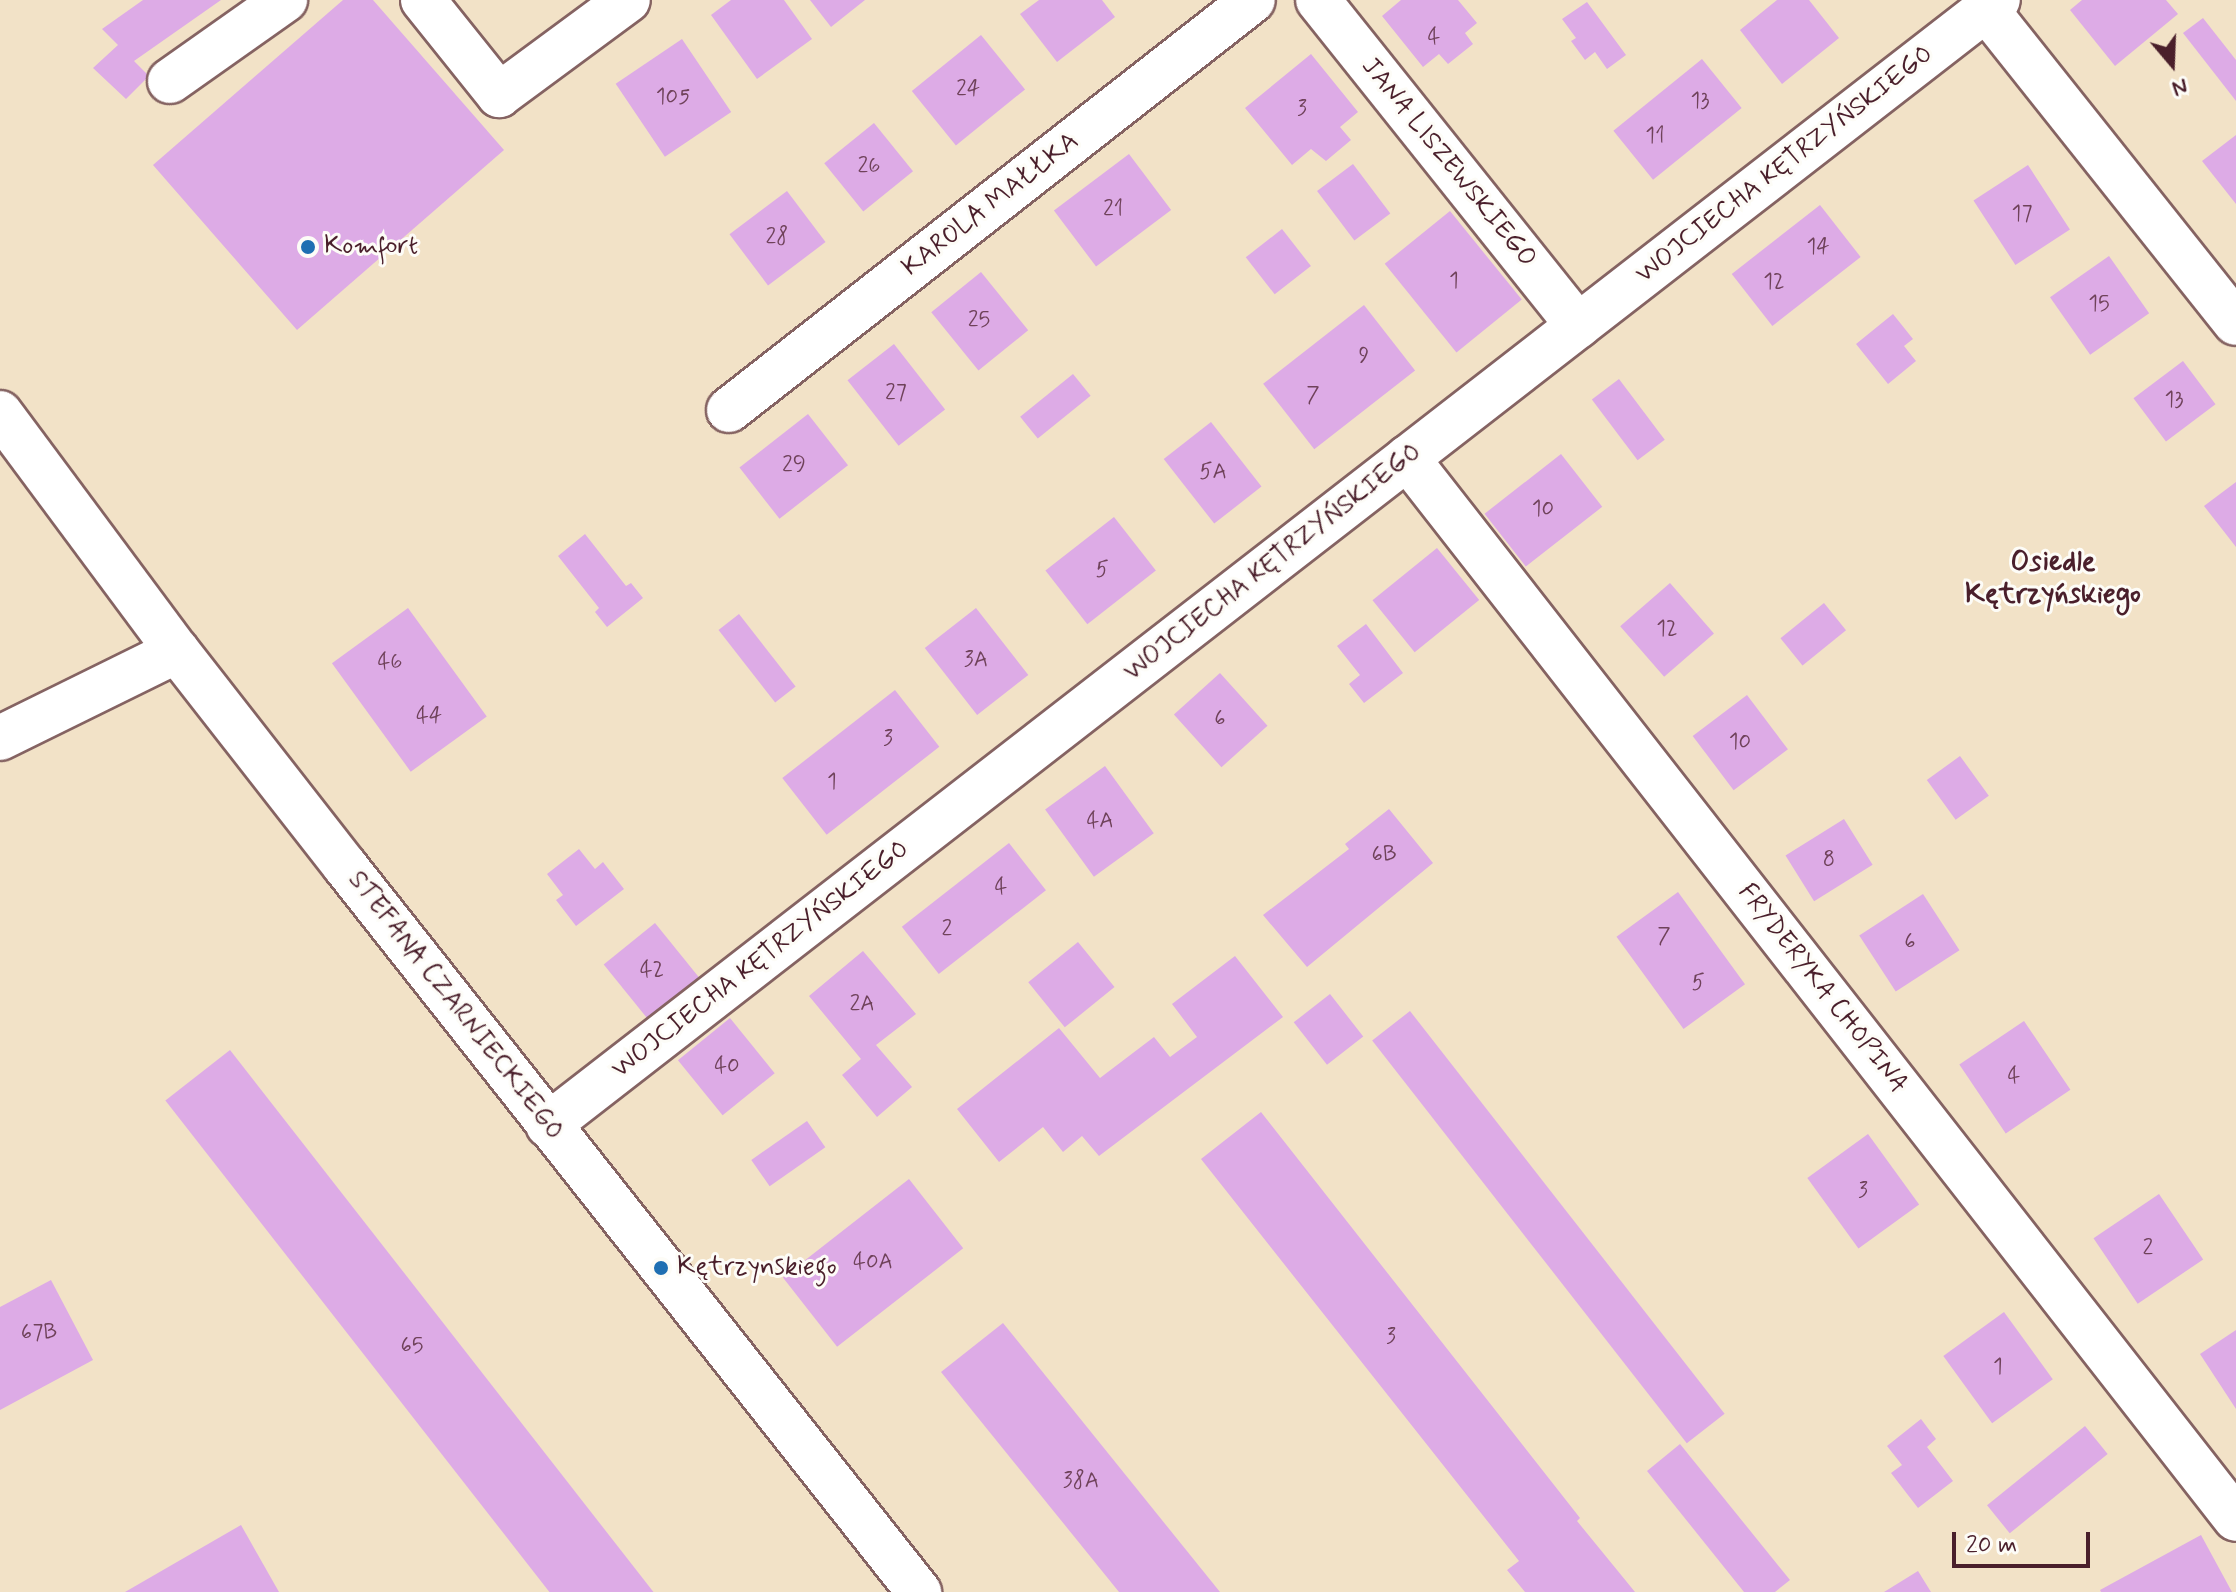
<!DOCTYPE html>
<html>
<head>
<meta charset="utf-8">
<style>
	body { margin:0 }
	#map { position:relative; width:2236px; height:1592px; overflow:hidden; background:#f2e2c7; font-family:Mynerve,sans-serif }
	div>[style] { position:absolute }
	.building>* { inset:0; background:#ddabe6; transform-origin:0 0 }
	.roads { filter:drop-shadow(2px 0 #856362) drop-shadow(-2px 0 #856362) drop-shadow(0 2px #856362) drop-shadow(0 -2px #856362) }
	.minor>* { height:44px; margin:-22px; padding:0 22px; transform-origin:22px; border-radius:22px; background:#fff }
	.dots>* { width:22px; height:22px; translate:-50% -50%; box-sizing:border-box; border:4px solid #fdfcf7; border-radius:50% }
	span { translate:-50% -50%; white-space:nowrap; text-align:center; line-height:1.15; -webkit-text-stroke:6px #fdfcf7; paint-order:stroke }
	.number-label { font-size:22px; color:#6f425a }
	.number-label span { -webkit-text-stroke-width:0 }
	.street-label { font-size:26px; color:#4a1f2b }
	.poi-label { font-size:26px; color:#4a1f2b }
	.left { translate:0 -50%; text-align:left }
	.neighbourhood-label { font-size:28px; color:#4a1f2b; font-weight:700 }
	.north { position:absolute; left:2132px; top:24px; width:80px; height:80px; -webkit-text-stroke:6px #fdfcf7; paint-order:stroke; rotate:161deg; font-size:22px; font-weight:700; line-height:32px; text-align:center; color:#4a1f2b }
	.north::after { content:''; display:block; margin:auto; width:28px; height:36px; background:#4a1f2b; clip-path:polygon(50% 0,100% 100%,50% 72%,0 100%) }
	.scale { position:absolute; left:1952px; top:1532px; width:138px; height:36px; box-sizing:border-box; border:4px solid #4a1f2b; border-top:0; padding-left:10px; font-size:24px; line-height:28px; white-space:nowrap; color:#4a1f2b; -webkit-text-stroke:6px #fdfcf7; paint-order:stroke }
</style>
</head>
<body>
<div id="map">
	<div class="building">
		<i style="clip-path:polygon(143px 0,221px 0,134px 61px,149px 76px,126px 99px,93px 68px,118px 45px,102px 29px)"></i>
		<i style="clip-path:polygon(343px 0,373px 0,504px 150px,297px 330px,153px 165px)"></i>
		<i style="clip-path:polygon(731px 0,784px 0,812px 39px,757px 79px,711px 15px)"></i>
		<i style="clip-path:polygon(810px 0,865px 0,831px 27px)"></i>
		<i style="clip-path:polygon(1039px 0,1102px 0,1115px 17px,1057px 62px,1020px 14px)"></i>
		<i style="clip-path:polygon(1401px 0,1458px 0,1477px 23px,1465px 33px,1473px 44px,1448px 64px,1439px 54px,1423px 67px,1382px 16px)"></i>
		<i style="clip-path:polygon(1777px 0,1809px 0,1839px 38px,1782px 84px,1740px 30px)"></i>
		<i style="clip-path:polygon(2082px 0,2166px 0,2178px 14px,2115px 66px,2070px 10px)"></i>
		<i style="clip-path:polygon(1587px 2px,1626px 55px,1607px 69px,1595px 52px,1585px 60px,1571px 41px,1576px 38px,1562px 19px)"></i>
		<i style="clip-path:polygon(2203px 18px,2236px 60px,2236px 101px,2183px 33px)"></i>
		<i style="left:981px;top:35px;width:70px;height:89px;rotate:51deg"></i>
		<i style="left:682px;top:39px;width:88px;height:80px;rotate:56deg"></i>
		<i style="clip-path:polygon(1311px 54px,1358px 112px,1340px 127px,1351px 140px,1326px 161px,1311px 149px,1292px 165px,1245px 108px)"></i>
		<i style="left:1702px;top:59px;width:63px;height:114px;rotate:51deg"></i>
		<i style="left:874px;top:123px;width:62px;height:64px;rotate:51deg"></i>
		<i style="clip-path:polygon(2236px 135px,2236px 204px,2202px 161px)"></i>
		<i style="left:1129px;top:154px;width:70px;height:94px;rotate:53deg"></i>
		<i style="left:1353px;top:164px;width:62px;height:45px;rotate:53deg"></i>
		<i style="left:2028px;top:165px;width:77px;height:65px;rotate:57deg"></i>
		<i style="left:787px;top:191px;width:64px;height:72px;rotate:53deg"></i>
		<i style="left:1820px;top:205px;width:66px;height:112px;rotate:52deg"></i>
		<i style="left:1450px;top:211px;width:114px;height:84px;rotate:51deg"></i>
		<i style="left:1282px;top:229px;width:47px;height:46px;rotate:52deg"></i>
		<i style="left:2109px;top:256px;width:70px;height:72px;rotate:55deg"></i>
		<i style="left:981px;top:272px;width:75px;height:64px;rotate:51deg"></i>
		<i style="left:1364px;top:305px;width:83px;height:128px;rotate:52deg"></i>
		<i style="clip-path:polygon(1893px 314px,1913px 339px,1904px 346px,1916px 361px,1888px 384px,1856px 344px)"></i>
		<i style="left:894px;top:344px;width:83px;height:59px;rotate:52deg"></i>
		<i style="left:2183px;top:361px;width:54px;height:62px;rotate:53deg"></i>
		<i style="left:1073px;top:374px;width:28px;height:68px;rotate:51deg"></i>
		<i style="left:1619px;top:379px;width:76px;height:34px;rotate:53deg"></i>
		<i style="left:808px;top:414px;width:65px;height:87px;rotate:52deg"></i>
		<i style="left:1211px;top:422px;width:82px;height:60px;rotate:52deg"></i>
		<i style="left:1561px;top:454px;width:67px;height:97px;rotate:52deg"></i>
		<i style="clip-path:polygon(2236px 482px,2236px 547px,2204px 506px)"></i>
		<i style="left:1114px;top:517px;width:68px;height:87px;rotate:52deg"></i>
		<i style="clip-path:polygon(585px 534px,626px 586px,631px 583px,643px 598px,607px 627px,595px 612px,599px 608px,558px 556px)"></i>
		<i style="left:1437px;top:548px;width:67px;height:83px;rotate:51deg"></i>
		<i style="left:1670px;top:583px;width:67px;height:66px;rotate:49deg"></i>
		<i style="left:1824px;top:603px;width:35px;height:56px;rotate:51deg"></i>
		<i style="left:408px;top:608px;width:134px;height:94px;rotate:54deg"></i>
		<i style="left:976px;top:608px;width:85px;height:65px;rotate:52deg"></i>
		<i style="left:739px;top:614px;width:92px;height:26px;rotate:52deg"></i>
		<i style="clip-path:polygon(1366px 624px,1403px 673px,1364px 703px,1349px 684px,1360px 675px,1337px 646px)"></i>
		<i style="left:1220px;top:673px;width:71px;height:62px;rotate:48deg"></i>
		<i style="left:895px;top:690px;width:72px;height:143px;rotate:52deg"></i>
		<i style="left:1747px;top:695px;width:68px;height:68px;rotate:53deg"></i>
		<i style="left:1960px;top:756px;width:49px;height:41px;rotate:54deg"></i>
		<i style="left:1105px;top:766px;width:83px;height:74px;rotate:54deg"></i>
		<i style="clip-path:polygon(1389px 809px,1433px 863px,1307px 967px,1263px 915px,1349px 849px,1345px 844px)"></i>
		<i style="left:1844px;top:819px;width:54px;height:69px;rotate:58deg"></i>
		<i style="left:1009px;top:843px;width:60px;height:136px;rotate:52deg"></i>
		<i style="clip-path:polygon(579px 849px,595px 869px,603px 862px,624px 889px,576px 926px,556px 900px,563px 895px,547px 874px)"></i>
		<i style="left:1678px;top:892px;width:114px;height:76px;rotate:54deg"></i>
		<i style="left:1923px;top:894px;width:67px;height:76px;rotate:57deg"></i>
		<i style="left:655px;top:923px;width:71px;height:66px;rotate:51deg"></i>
		<i style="left:1078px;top:942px;width:58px;height:64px;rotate:51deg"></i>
		<i style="clip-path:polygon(863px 951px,916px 1014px,876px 1045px,912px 1087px,877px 1117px,842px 1075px,861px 1059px,809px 996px)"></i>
		<i style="clip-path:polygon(1235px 956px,1283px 1017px,1099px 1156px,1082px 1136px,1063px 1152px,1043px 1127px,999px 1162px,957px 1109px,1059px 1028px,1100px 1078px,1154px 1037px,1170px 1057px,1197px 1037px,1172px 1004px)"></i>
		<i style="left:1330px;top:994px;width:54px;height:46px;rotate:52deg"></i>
		<i style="left:1410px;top:1011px;width:511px;height:48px;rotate:52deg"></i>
		<i style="left:730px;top:1018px;width:71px;height:67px;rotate:51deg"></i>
		<i style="left:2024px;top:1021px;width:83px;height:78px;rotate:56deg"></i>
		<i style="left:230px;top:1050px;width:691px;height:82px;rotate:52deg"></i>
		<i style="clip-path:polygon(1261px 1112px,1580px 1518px,1577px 1521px,1635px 1592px,1525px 1592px,1507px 1570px,1519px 1561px,1201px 1159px)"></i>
		<i style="left:807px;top:1121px;width:32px;height:68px;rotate:55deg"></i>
		<i style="left:1868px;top:1134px;width:87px;height:75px;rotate:54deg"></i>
		<i style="left:909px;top:1179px;width:88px;height:160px;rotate:52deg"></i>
		<i style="left:2159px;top:1194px;width:79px;height:79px;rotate:56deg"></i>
		<i style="clip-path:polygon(51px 1280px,93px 1360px,0 1410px,0 1307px)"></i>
		<i style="left:2004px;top:1312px;width:83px;height:75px;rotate:54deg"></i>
		<i style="clip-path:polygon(1003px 1323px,1220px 1592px,1119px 1592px,941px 1372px)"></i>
		<i style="clip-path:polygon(2236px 1330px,2236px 1409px,2200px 1354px)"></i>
		<i style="clip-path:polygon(1921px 1419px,1936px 1439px,1927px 1447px,1953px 1481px,1918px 1508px,1891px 1473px,1902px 1465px,1887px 1446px)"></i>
		<i style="left:2085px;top:1426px;width:36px;height:126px;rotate:51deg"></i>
		<i style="clip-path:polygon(1680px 1444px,1790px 1580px,1775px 1592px,1744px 1592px,1647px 1471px)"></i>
		<i style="clip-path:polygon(241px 1525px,279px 1592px,125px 1592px)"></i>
		<i style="clip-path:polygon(2201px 1535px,2232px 1592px,2101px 1592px,2100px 1590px)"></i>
		<i style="clip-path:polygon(1918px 1571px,1931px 1592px,1884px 1592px)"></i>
	</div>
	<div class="roads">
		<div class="minor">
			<i style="left:423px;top:0;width:122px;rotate:51.3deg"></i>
			<i style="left:499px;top:95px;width:160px;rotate:-36.4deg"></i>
			<i style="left:1318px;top:0;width:417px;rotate:51.4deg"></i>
			<i style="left:1986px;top:9px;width:401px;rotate:51.5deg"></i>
			<i style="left:170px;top:81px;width:141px;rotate:-35.2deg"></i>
			<i style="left:729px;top:410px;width:665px;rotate:-38.04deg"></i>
			<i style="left:0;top:413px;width:297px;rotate:53.4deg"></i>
			<i style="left:177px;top:651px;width:273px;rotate:52deg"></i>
			<i style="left:345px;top:866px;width:926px;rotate:51.67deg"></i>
			<i style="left:1407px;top:458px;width:1346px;rotate:52deg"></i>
			<i style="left:0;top:738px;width:197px;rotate:-26.2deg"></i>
			<i style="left:548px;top:1125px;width:1835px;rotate:-37.81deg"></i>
		</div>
	</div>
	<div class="dots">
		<i style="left:308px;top:247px;background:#1f6fb2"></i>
		<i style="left:661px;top:1268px;background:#1f6fb2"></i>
	</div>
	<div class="number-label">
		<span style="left:1434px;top:38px">4</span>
		<span style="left:968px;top:90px">24</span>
		<span style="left:673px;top:98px">105</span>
		<span style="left:1700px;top:102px">13</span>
		<span style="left:1302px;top:110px">3</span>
		<span style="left:1655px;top:137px">11</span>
		<span style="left:869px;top:167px">26</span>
		<span style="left:1113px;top:210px">21</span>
		<span style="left:2022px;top:215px">17</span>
		<span style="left:777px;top:238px">28</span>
		<span style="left:1818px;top:248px">14</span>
		<span style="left:1454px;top:282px">1</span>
		<span style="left:1774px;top:283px">12</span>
		<span style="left:2099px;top:305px">15</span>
		<span style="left:979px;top:321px">25</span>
		<span style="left:1364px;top:357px">9</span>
		<span style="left:896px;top:394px">27</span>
		<span style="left:1313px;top:397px">7</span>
		<span style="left:2174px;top:401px">13</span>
		<span style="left:794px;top:466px">29</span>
		<span style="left:1213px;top:473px">5A</span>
		<span style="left:1543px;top:510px">10</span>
		<span style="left:1102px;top:571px">5</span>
		<span style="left:1667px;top:630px">12</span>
		<span style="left:976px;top:661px">3A</span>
		<span style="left:390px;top:663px">46</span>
		<span style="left:429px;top:717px">44</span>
		<span style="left:1220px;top:720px">6</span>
		<span style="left:888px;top:740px">3</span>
		<span style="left:1740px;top:743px">10</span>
		<span style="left:832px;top:783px">1</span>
		<span style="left:1100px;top:822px">4A</span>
		<span style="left:1384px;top:856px">6B</span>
		<span style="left:1829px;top:861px">8</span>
		<span style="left:1001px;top:888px">4</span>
		<span style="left:947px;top:930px">2</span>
		<span style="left:1664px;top:938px">7</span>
		<span style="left:1910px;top:943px">6</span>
		<span style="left:652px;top:971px">42</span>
		<span style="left:1698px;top:984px">5</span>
		<span style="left:862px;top:1005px">2A</span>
		<span style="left:727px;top:1067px">40</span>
		<span style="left:2014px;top:1077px">4</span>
		<span style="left:1863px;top:1192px">3</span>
		<span style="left:2148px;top:1249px">2</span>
		<span style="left:873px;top:1263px">40A</span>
		<span style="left:39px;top:1334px">67B</span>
		<span style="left:1391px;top:1338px">3</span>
		<span style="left:412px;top:1347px">65</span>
		<span style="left:1998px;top:1368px">1</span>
		<span style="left:1081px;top:1482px">38A</span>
	</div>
	<div class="street-label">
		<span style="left:1448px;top:163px;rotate:51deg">JANA LISZEWSKIEGO</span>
		<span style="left:1785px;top:165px;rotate:-38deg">WOJCIECHA KĘTRZYŃSKIEGO</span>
		<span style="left:991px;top:205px;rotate:-38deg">KAROLA MAŁŁKA</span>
		<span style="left:1273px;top:563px;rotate:-38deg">WOJCIECHA KĘTRZYŃSKIEGO</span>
		<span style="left:761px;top:960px;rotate:-38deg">WOJCIECHA KĘTRZYŃSKIEGO</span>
		<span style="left:1822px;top:989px;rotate:52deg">FRYDERYKA CHOPINA</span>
		<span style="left:455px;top:1006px;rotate:52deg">STEFANA CZARNIECKIEGO</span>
	</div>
	<div class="poi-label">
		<span class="left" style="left:324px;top:247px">Komfort</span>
		<span class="left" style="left:677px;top:1268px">Kętrzynskiego</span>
	</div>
	<div class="neighbourhood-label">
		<span style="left:2053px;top:579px">Osiedle<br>Kętrzyńskiego</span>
	</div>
	<div class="north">N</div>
	<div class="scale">20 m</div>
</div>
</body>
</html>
